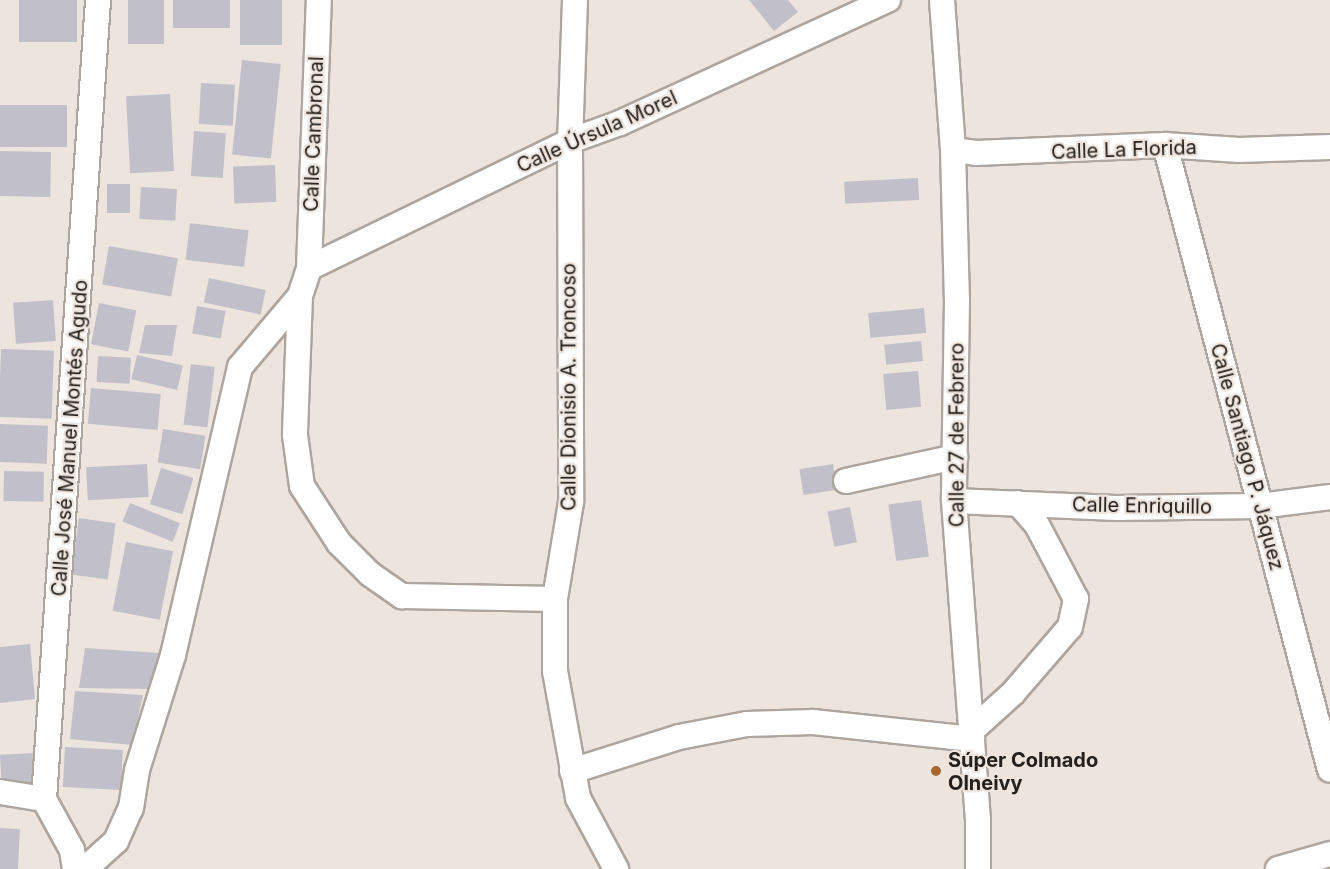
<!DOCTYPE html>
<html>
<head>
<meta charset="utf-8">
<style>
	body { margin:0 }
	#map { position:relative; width:1330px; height:869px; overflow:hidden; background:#ede4dd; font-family:Inter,sans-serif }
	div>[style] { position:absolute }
	.building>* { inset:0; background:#c1c0ca; transform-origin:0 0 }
	.roads { filter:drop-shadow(2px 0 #ada59e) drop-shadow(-2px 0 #ada59e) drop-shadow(0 2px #ada59e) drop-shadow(0 -2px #ada59e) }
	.street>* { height:24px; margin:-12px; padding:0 12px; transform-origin:12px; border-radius:12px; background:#fff }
	.dots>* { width:16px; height:16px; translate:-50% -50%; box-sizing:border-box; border:3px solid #ede4dd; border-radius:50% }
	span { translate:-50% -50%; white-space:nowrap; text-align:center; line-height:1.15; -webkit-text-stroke:4.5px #ede4dd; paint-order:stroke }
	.street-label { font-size:20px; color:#23201d }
	.poi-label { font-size:20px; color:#23201d; font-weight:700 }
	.left { translate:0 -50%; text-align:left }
</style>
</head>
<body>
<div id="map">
	<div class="building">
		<i style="left:19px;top:0;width:58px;height:42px"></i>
		<i style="left:128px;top:0;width:36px;height:44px"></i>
		<i style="left:173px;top:0;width:57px;height:28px"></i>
		<i style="left:240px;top:0;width:42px;height:45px"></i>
		<i style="clip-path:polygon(749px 0,788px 0,798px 12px,774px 31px)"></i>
		<i style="left:242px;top:60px;width:39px;height:95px;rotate:6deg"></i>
		<i style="left:201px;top:83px;width:34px;height:41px;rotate:3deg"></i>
		<i style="left:170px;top:94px;width:77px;height:44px;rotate:87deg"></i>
		<i style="left:0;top:105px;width:67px;height:42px"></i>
		<i style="left:194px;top:131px;width:32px;height:45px;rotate:4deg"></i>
		<i style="left:0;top:151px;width:51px;height:45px;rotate:1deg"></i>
		<i style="left:275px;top:165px;width:37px;height:42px;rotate:88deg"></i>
		<i style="left:918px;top:178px;width:22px;height:74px;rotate:87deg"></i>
		<i style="left:130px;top:184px;width:29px;height:23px;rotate:90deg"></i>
		<i style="left:141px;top:187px;width:36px;height:32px;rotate:3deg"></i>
		<i style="left:190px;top:223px;width:59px;height:37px;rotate:7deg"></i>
		<i style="left:109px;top:246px;width:70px;height:39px;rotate:10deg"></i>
		<i style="left:209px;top:278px;width:58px;height:25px;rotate:12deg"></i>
		<i style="left:53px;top:300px;width:41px;height:40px;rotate:86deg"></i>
		<i style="left:99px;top:303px;width:38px;height:42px;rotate:11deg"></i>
		<i style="left:197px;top:306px;width:29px;height:28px;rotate:10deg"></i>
		<i style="left:924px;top:308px;width:25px;height:56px;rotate:85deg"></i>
		<i style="clip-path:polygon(145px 325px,177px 325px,172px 356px,139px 353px)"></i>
		<i style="left:921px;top:341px;width:20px;height:37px;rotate:84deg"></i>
		<i style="left:1px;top:349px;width:53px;height:68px;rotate:2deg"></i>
		<i style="left:137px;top:355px;width:47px;height:25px;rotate:13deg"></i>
		<i style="left:98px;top:356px;width:33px;height:26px;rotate:3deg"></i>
		<i style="left:191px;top:364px;width:24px;height:61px;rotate:7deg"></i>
		<i style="left:918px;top:371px;width:36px;height:35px;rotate:85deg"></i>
		<i style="left:91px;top:388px;width:70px;height:36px;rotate:5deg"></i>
		<i style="left:0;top:424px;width:48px;height:38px;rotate:2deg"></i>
		<i style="left:163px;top:429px;width:43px;height:34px;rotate:9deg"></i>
		<i style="left:147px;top:464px;width:33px;height:61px;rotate:87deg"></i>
		<i style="left:833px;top:464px;width:26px;height:34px;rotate:81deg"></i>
		<i style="left:161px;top:468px;width:34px;height:38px;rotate:17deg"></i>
		<i style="left:4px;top:471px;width:40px;height:30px;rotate:1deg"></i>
		<i style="left:921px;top:500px;width:57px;height:33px;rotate:82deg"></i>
		<i style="left:130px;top:503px;width:54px;height:20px;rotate:22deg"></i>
		<i style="left:850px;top:507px;width:36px;height:23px;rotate:79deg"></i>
		<i style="left:79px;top:518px;width:37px;height:57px;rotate:8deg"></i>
		<i style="left:126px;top:542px;width:48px;height:70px;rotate:11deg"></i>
		<i style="clip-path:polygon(30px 644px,35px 699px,0 703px,0 647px)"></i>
		<i style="clip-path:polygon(85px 648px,160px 653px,152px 689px,79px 688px)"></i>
		<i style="clip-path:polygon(75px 691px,143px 695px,132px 745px,70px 739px)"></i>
		<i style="left:65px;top:747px;width:58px;height:40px;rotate:3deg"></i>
		<i style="left:34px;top:753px;width:33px;height:34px;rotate:87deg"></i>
		<i style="left:0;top:828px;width:20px;height:41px;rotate:3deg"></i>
	</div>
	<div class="roads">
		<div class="street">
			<i style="left:575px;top:0;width:141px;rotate:92deg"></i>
			<i style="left:570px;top:141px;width:361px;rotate:89.8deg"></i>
			<i style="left:571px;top:502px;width:98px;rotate:99.4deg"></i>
			<i style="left:555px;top:599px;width:72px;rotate:90deg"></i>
			<i style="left:555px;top:671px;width:129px;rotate:79.7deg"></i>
			<i style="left:578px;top:798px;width:81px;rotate:61.8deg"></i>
			<i style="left:942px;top:0;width:150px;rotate:85.8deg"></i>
			<i style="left:953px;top:150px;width:150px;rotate:88.5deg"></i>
			<i style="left:957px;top:300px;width:201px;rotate:90.9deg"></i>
			<i style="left:954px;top:501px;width:319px;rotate:85.7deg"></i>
			<i style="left:978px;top:819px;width:50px;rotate:90deg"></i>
			<i style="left:1165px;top:145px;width:646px;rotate:75.21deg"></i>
			<i style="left:953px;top:150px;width:23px;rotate:7deg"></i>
			<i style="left:976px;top:153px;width:189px;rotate:-2.4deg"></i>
			<i style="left:1165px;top:145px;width:74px;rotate:3.9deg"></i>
			<i style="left:1239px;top:150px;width:91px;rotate:-1.9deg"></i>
			<i style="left:309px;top:268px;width:290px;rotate:-25.9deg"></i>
			<i style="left:570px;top:141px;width:53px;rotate:-19.8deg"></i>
			<i style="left:620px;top:123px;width:295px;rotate:-24.7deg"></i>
			<i style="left:300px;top:296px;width:139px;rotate:92.1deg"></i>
			<i style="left:295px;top:435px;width:51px;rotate:82.2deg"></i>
			<i style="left:302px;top:486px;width:68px;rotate:57deg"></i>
			<i style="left:339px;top:543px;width:44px;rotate:45deg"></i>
			<i style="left:370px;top:574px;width:39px;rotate:35deg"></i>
			<i style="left:402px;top:596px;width:153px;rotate:1.1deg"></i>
			<i style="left:846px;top:481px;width:112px;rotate:-12.4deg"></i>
			<i style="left:954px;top:501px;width:162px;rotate:2.5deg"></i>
			<i style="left:1116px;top:508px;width:144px;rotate:-0.8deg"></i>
			<i style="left:1260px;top:506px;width:71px;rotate:-7.3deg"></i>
			<i style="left:971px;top:731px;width:57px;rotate:-42.1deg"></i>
			<i style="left:1013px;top:693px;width:87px;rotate:-49.2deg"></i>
			<i style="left:1070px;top:627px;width:29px;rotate:-78deg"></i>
			<i style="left:1076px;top:599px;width:84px;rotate:-117.8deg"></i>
			<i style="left:1037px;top:525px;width:29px;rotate:-131deg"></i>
			<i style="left:572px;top:771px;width:112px;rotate:-17.6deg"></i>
			<i style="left:679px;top:737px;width:69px;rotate:-10.8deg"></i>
			<i style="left:747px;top:724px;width:66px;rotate:-1.7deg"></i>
			<i style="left:813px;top:722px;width:160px;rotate:6.1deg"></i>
			<i style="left:0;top:792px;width:45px;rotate:9deg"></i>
			<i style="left:75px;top:869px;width:19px;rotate:-99deg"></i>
			<i style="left:72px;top:850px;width:58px;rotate:-118.8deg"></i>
			<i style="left:44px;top:799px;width:801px;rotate:-86.13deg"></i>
			<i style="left:85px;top:869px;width:42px;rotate:-42.1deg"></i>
			<i style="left:116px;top:841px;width:36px;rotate:-66deg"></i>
			<i style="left:131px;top:808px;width:38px;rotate:-81deg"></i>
			<i style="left:137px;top:770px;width:121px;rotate:-72.6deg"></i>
			<i style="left:173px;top:655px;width:296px;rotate:-76.9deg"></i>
			<i style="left:240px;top:367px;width:93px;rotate:-49.8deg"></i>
			<i style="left:300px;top:296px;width:29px;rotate:-72deg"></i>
			<i style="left:309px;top:268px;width:268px;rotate:-87.9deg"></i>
			<i style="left:1278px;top:869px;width:54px;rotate:-16.1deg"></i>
		</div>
	</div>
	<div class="dots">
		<i style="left:936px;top:771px;background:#a86731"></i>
	</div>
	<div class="street-label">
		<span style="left:597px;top:132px;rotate:-24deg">Calle Úrsula Morel</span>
		<span style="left:314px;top:134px;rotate:-88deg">Calle Cambronal</span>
		<span style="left:1124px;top:150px;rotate:-2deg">Calle La Florida</span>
		<span style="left:569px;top:387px;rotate:-90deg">Calle Dionisio A. Troncoso</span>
		<span style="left:957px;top:435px;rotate:-90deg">Calle 27 de Febrero</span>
		<span style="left:70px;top:438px;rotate:-86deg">Calle José Manuel Montés Agudo</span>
		<span style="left:1247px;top:457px;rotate:75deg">Calle Santiago P. Jáquez</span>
		<span style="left:1142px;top:506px;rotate:1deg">Calle Enriquillo</span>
	</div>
	<div class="poi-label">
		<span class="left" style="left:948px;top:772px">Súper Colmado<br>Olneivy</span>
	</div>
</div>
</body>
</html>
